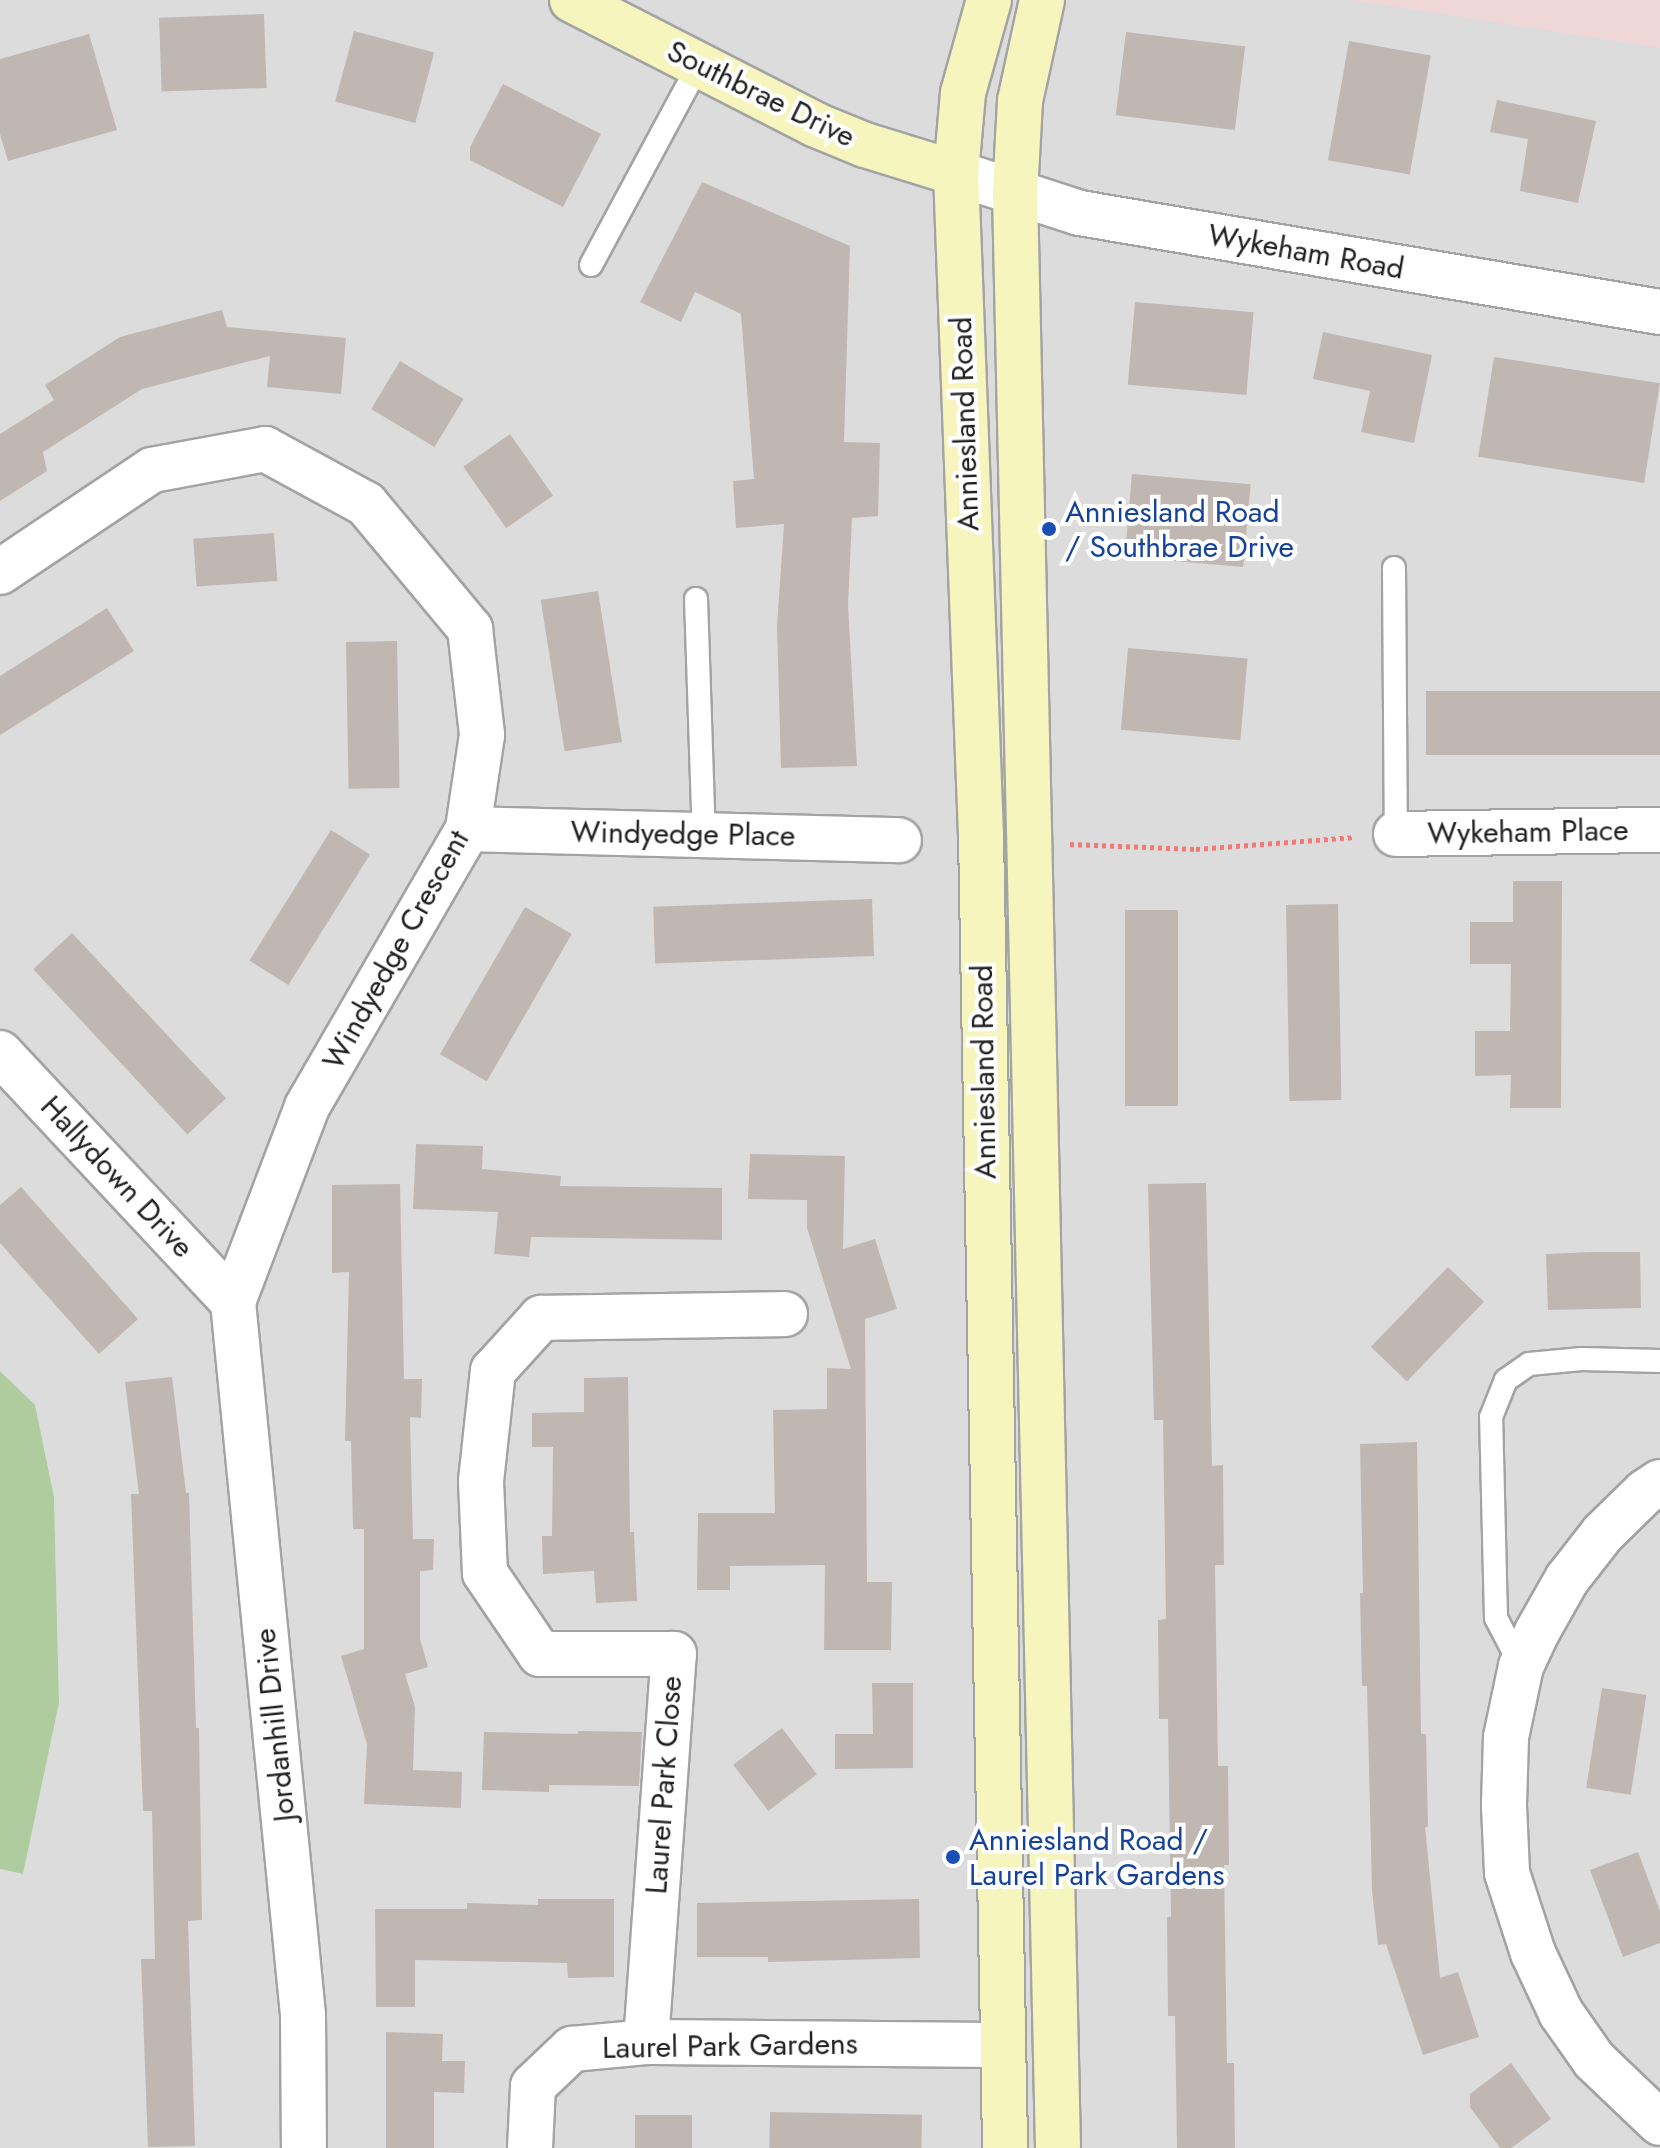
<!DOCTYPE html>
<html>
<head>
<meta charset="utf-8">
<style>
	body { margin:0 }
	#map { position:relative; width:1660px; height:2148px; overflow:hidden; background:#efebe6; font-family:Jost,sans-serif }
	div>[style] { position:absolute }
	.residential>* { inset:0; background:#dddcdc }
	.commercial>* { inset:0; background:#efd6d7 }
	.forest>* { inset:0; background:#aecc9d }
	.building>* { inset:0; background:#c0b7b2; transform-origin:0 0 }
	.path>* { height:5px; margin-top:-2.5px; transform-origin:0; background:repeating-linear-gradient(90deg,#f27a74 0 4px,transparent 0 8px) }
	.roads { filter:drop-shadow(2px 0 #a3a3a3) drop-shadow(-2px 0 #a3a3a3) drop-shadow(0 2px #a3a3a3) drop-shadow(0 -2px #a3a3a3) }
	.lane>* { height:22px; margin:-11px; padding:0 11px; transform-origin:11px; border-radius:11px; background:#fff }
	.street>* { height:44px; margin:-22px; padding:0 22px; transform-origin:22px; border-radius:22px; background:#fff }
	.secondary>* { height:44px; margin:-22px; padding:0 22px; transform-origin:22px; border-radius:22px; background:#f6f5bd }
	.dots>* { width:22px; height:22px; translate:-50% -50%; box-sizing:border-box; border:4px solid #fff; border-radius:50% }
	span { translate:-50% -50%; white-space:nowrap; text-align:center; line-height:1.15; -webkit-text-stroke:8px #fff; paint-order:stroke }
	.street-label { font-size:30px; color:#1f1f1f }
	.transit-label { font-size:30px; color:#164399 }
	.left { translate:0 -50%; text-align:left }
</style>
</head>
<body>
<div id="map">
	<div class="residential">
		<i style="clip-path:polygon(0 0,1660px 0,1660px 2148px,0 2148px,0 1869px,23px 1874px,59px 1703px,54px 1497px,35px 1406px,0 1371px)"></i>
	</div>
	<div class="commercial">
		<i style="clip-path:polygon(1351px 0,1660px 0,1660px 48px)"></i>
	</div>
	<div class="forest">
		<i style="clip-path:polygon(0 1371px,35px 1405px,54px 1497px,59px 1703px,23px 1874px,0 1869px)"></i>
	</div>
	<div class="building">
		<i style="left:264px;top:14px;width:74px;height:105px;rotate:88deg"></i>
		<i style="left:354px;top:31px;width:83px;height:73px;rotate:15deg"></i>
		<i style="left:1126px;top:32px;width:120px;height:84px;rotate:7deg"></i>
		<i style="clip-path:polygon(89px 34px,117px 130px,8px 161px,0 134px,0 59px)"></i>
		<i style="left:1349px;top:41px;width:83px;height:121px;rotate:10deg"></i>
		<i style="clip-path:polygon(503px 84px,601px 134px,563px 207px,470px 160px,470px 147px)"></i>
		<i style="clip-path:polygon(1497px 100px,1596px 121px,1578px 203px,1520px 191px,1528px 139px,1490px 132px)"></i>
		<i style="clip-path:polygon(702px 182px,850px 246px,844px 442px,880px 443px,878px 516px,852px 518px,848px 605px,857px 766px,781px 768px,777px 626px,784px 524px,736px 528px,733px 481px,754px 479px,741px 314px,695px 292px,681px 322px,640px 302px)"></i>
		<i style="left:1135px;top:302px;width:119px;height:83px;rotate:5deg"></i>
		<i style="clip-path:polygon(222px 310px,227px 327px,346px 338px,341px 394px,267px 387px,270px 356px,142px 389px,43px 452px,47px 471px,0 501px,0 434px,54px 400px,45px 385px,120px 337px)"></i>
		<i style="clip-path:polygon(1323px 332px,1432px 355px,1414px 443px,1361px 432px,1370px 391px,1313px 379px)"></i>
		<i style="left:1494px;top:357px;width:168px;height:101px;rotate:9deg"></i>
		<i style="left:400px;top:361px;width:74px;height:56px;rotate:31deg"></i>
		<i style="left:510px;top:434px;width:75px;height:57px;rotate:55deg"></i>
		<i style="left:1132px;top:474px;width:119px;height:83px;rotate:5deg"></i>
		<i style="left:274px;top:533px;width:48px;height:81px;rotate:86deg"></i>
		<i style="left:598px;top:591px;width:153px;height:58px;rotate:81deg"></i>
		<i style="clip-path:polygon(107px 608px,134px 651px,0 735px,0 676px)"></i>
		<i style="left:397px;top:641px;width:147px;height:51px;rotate:89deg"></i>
		<i style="left:1128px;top:648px;width:120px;height:82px;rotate:5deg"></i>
		<i style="left:1660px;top:691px;width:64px;height:234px;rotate:90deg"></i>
		<i style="left:331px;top:830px;width:46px;height:154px;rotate:32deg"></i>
		<i style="clip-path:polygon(1513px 881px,1562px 881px,1561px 1108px,1510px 1108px,1511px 1075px,1475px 1076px,1475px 1031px,1510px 1031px,1511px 964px,1470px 964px,1470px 922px,1513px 922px)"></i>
		<i style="left:872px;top:899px;width:57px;height:219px;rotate:88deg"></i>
		<i style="left:1338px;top:904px;width:196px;height:52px;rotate:89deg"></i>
		<i style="left:525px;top:907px;width:54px;height:170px;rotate:30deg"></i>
		<i style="left:1178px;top:910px;width:196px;height:53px;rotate:90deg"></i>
		<i style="left:72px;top:933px;width:226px;height:53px;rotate:47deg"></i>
		<i style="clip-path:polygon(416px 1144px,483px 1146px,482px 1169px,561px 1176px,560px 1186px,722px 1188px,722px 1240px,531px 1237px,529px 1257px,494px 1254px,498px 1212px,413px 1209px)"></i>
		<i style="clip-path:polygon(750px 1154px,845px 1156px,843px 1249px,875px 1239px,897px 1309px,865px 1319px,867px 1582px,892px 1582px,891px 1650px,824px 1650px,825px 1565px,730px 1566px,730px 1590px,697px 1590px,698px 1513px,775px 1513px,773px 1410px,827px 1409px,827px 1368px,851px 1369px,807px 1228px,807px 1200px,748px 1199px)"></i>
		<i style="clip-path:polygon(1206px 1183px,1212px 1466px,1223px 1465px,1224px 1565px,1215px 1565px,1218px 1766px,1228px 1766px,1229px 1865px,1224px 1865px,1227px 2063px,1234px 2063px,1235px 2148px,1177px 2148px,1175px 2016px,1168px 2016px,1167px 1917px,1171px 1917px,1168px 1719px,1159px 1719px,1158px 1620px,1166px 1619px,1163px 1420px,1154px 1420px,1148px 1184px)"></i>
		<i style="clip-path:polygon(400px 1184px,404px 1379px,422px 1379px,421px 1418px,410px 1417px,413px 1539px,434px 1539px,433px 1570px,420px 1571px,420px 1639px,428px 1667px,405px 1674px,415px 1707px,413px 1770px,462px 1772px,461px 1808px,364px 1804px,367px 1744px,341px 1656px,364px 1649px,364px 1529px,353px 1529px,351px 1441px,345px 1441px,349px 1272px,332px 1273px,332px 1185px)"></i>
		<i style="clip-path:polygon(21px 1187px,138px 1319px,99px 1354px,0 1243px,0 1205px)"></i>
		<i style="clip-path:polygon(1593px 1252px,1640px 1252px,1641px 1308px,1548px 1310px,1546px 1254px)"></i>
		<i style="left:1448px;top:1267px;width:50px;height:111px;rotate:44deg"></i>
		<i style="clip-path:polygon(172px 1377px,186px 1493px,189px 1493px,196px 1728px,199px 1728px,202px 1920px,188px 1921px,195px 2146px,148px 2147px,141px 1959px,155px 1959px,152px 1811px,143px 1811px,131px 1494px,139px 1494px,125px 1382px)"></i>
		<i style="clip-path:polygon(628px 1377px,630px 1532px,634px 1532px,637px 1601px,596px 1603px,594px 1571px,543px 1574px,542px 1536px,552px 1536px,553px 1447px,532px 1447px,532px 1413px,584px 1412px,584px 1378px)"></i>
		<i style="clip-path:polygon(1417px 1442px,1421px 1734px,1426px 1734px,1428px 1827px,1425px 1827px,1440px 1978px,1458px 1972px,1479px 2037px,1423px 2055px,1386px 1944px,1378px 1945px,1372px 1890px,1367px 1686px,1362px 1686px,1360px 1593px,1363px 1593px,1360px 1444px)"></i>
		<i style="clip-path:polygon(872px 1683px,913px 1683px,913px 1768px,835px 1769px,835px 1734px,873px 1734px)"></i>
		<i style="left:1602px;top:1688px;width:45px;height:101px;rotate:9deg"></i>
		<i style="left:782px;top:1728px;width:58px;height:61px;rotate:53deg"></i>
		<i style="clip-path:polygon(578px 1731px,642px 1732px,639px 1786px,549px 1785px,549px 1792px,482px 1790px,484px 1732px,578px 1734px)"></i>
		<i style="clip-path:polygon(1638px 1852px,1660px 1911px,1660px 1943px,1623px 1957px,1590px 1870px)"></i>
		<i style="clip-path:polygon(538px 1899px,614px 1899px,614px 1977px,568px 1978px,567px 1963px,415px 1960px,415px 2007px,376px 2007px,375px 1909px,467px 1909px,467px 1903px,538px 1905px)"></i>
		<i style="clip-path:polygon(919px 1899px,920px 1958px,768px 1962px,768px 1957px,697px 1957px,697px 1903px)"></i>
		<i style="clip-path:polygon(386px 2032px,443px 2034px,442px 2061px,465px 2061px,464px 2093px,434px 2092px,434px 2148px,386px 2148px)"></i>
		<i style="clip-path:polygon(1511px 2063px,1551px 2119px,1511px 2148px,1500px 2148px,1470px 2107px,1470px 2094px)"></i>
		<i style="left:770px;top:2112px;width:152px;height:36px;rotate:1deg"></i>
		<i style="left:635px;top:2115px;width:57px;height:33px"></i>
	</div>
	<div class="path">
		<i style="left:1070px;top:844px;width:126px;rotate:2.3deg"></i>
		<i style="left:1196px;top:849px;width:159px;rotate:-4.3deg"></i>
	</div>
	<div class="roads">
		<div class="lane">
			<i style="left:591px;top:265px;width:226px;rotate:-61.7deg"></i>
			<i style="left:1394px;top:568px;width:266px;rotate:89.6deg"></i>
			<i style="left:696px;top:599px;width:236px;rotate:88.1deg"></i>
			<i style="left:1521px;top:1666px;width:54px;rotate:-117.5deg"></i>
			<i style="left:1496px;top:1618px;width:201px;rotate:-91.4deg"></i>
			<i style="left:1491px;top:1417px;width:40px;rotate:-68deg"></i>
			<i style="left:1506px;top:1380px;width:28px;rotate:-35deg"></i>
			<i style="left:1529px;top:1364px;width:53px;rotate:-5.4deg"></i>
			<i style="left:1582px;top:1359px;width:78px;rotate:1.5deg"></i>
		</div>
		<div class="street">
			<i style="left:956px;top:173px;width:130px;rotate:17.9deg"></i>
			<i style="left:1080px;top:213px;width:588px;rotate:9.69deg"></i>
			<i style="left:0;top:572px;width:183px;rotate:-33.9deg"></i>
			<i style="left:152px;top:470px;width:115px;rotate:-10.5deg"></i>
			<i style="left:265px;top:449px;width:115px;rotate:28.6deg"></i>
			<i style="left:366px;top:504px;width:163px;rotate:50.2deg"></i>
			<i style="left:470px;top:629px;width:107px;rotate:83.5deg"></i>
			<i style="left:482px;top:735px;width:95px;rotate:98.5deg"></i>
			<i style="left:468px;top:829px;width:321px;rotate:120.1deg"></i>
			<i style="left:307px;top:1107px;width:209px;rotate:110.8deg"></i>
			<i style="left:233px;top:1302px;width:716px;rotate:84.39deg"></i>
			<i style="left:303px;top:2015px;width:133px;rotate:89.6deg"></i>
			<i style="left:468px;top:829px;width:431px;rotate:1.5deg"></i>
			<i style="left:1396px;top:834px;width:264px;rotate:-0.9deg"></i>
			<i style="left:0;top:1053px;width:341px;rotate:46.9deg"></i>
			<i style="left:1660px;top:1482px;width:18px;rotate:146deg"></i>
			<i style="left:1645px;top:1492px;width:59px;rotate:135.7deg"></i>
			<i style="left:1603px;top:1533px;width:58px;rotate:128deg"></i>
			<i style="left:1567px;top:1579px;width:61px;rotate:119.5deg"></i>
			<i style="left:1537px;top:1632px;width:38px;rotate:115deg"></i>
			<i style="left:1521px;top:1666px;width:73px;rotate:101.9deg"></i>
			<i style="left:1506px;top:1737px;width:69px;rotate:91.7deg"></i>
			<i style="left:1504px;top:1806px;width:67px;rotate:87.4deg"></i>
			<i style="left:1507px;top:1873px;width:84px;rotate:72deg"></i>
			<i style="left:1533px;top:1953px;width:66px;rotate:65deg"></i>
			<i style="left:1561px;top:2013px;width:57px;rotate:54.9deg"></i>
			<i style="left:1594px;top:2060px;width:91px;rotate:43.7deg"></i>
			<i style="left:646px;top:2042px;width:389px;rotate:-85.9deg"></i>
			<i style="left:674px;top:1654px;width:134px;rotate:180deg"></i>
			<i style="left:540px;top:1654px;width:98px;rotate:-124.2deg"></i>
			<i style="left:485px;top:1573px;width:92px;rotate:-92.5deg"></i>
			<i style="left:481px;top:1481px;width:111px;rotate:-83.8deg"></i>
			<i style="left:493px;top:1371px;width:72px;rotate:-47.8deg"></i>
			<i style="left:541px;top:1318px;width:244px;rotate:-0.9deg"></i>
			<i style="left:530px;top:2148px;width:62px;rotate:-87.2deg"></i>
			<i style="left:533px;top:2086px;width:54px;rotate:-43.5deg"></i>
			<i style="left:572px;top:2049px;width:74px;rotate:-5.4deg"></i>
			<i style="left:646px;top:2042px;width:357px;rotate:0.5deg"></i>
		</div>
		<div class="secondary">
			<i style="left:572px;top:0;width:274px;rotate:27.1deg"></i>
			<i style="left:816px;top:125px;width:53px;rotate:22.2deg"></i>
			<i style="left:865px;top:145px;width:95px;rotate:17.1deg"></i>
			<i style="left:989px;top:0;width:97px;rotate:105.6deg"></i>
			<i style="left:963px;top:93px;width:80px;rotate:95deg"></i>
			<i style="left:956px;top:173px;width:662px;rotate:87.84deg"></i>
			<i style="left:981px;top:835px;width:1313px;rotate:88.95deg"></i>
			<i style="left:1042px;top:0;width:103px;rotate:102.3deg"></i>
			<i style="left:1020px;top:101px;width:92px;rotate:93.1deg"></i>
			<i style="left:1015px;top:193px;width:1955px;rotate:88.74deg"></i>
		</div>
	</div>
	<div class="dots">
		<i style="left:1049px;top:529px;background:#1a4fb4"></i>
		<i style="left:953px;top:1857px;background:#1a4fb4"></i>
	</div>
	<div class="street-label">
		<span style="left:761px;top:94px;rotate:26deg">Southbrae Drive</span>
		<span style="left:1306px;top:252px;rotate:10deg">Wykeham Road</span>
		<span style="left:965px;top:424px;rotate:-92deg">Anniesland Road</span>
		<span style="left:1528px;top:832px;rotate:-1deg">Wykeham Place</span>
		<span style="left:683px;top:834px;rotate:1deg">Windyedge Place</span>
		<span style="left:396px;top:950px;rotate:-61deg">Windyedge Crescent</span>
		<span style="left:984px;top:1072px;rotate:-91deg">Anniesland Road</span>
		<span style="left:117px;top:1177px;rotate:47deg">Hallydown Drive</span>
		<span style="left:275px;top:1725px;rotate:-96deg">Jordanhill Drive</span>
		<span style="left:664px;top:1785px;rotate:-86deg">Laurel Park Close</span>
		<span style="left:730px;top:2046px;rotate:-1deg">Laurel Park Gardens</span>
	</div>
	<div class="transit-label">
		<span class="left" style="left:1065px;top:529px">Anniesland Road<br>/ Southbrae Drive</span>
		<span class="left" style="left:969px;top:1857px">Anniesland Road /<br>Laurel Park Gardens</span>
	</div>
</div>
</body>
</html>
